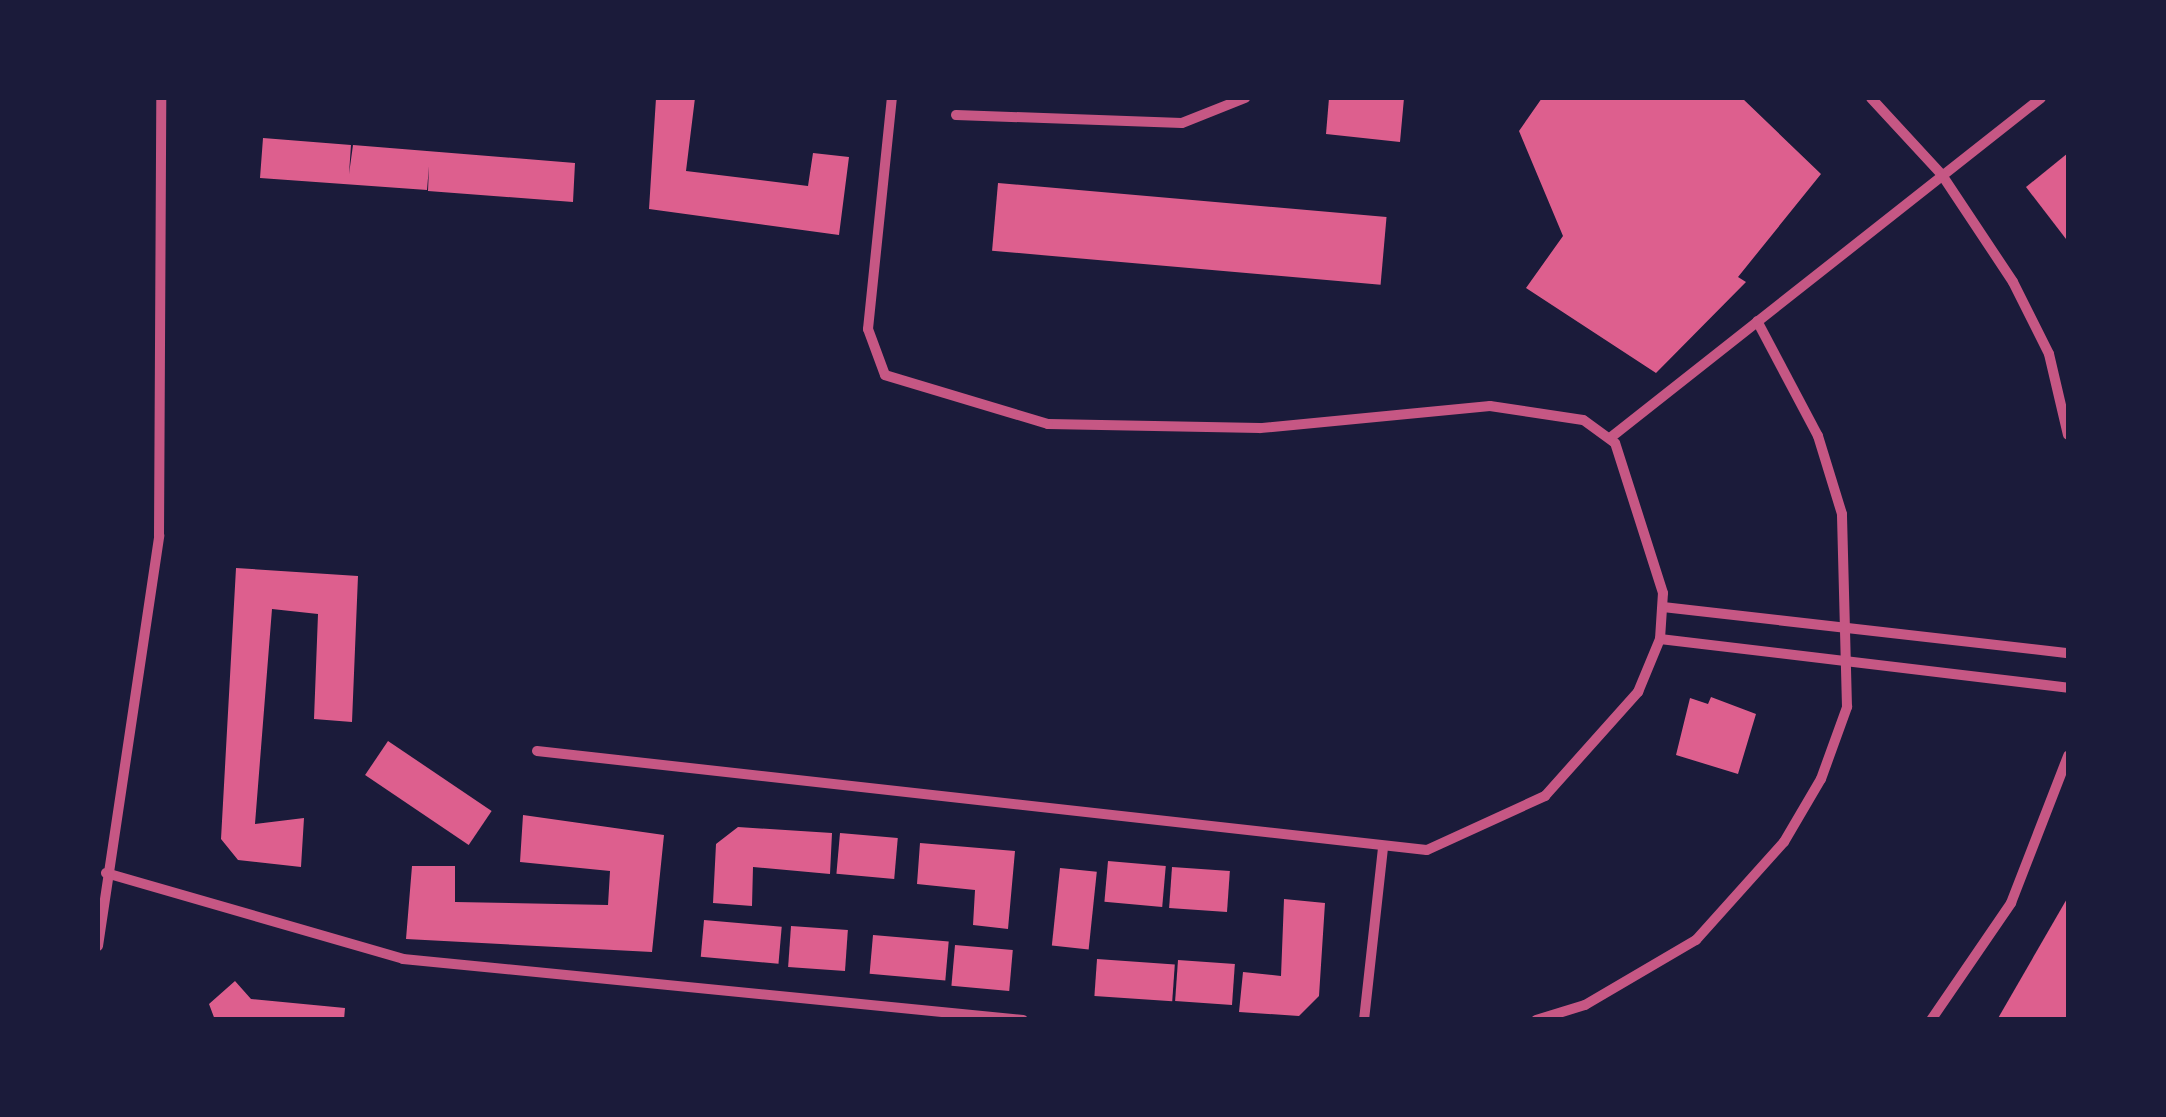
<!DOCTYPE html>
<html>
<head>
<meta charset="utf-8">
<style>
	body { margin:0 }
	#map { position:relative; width:2166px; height:1117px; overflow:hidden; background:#1b1b3a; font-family:"Golos Text",sans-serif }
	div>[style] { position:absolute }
	.building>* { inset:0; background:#dd5f8e; transform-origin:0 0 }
	.minor>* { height:10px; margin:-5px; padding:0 5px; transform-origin:5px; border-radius:5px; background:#c65784 }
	span { translate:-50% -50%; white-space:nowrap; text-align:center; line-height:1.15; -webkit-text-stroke:9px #1b1b3a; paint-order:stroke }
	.frame { position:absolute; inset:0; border:100px solid #1b1b3a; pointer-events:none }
</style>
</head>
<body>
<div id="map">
	<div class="building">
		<i style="clip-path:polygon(656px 98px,695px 98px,686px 171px,808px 186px,813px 153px,849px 157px,839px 235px,649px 209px)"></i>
		<i style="clip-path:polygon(1329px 98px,1404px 98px,1400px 142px,1326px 134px)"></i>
		<i style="clip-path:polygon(1542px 98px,1742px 98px,1821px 174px,1738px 277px,1746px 282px,1656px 373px,1526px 288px,1563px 236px,1519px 131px)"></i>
		<i style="clip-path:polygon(263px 138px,351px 145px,349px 174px,353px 145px,575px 163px,573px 202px,428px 191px,429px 166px,427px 190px,260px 178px)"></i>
		<i style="clip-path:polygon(2068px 153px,2068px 237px,2066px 239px,2026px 187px)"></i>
		<i style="left:998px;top:183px;width:390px;height:68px;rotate:5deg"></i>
		<i style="clip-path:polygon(236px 568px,358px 576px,352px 722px,314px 719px,318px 614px,272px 609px,255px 824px,304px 818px,301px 867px,238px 860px,221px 839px)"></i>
		<i style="clip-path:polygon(1711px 697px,1756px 714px,1738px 774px,1676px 755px,1690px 698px,1708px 704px)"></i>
		<i style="left:388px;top:741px;width:125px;height:41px;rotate:34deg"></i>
		<i style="clip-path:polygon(523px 815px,664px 835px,652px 952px,406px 939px,412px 866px,455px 866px,455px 902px,608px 905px,610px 871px,520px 862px)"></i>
		<i style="clip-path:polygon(738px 827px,832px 833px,830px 874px,753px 867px,752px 906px,713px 903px,716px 844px)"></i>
		<i style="left:840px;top:833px;width:58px;height:41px;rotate:5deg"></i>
		<i style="clip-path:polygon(920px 843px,1015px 851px,1008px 929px,973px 925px,975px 890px,917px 884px)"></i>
		<i style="left:1108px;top:861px;width:58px;height:41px;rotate:5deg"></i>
		<i style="left:1172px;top:867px;width:58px;height:41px;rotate:4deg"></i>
		<i style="left:1060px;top:868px;width:37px;height:78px;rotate:6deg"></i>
		<i style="clip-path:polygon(2068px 897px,2068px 1020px,1997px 1020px)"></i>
		<i style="clip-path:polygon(1284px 899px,1325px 903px,1319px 996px,1299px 1016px,1239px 1012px,1243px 972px,1281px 976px)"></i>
		<i style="left:704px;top:920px;width:78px;height:37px;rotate:5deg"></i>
		<i style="left:791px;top:926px;width:57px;height:41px;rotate:4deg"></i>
		<i style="left:873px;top:935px;width:76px;height:39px;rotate:5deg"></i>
		<i style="left:955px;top:945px;width:58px;height:41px;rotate:5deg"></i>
		<i style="left:1097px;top:959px;width:78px;height:37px;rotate:4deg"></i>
		<i style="left:1178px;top:960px;width:57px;height:41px;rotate:4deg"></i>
		<i style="clip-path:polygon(235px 981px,251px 999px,345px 1008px,344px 1020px,215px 1020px,209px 1004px)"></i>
	</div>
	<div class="minor">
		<i style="left:1871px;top:98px;width:105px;rotate:47.3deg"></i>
		<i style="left:1942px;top:175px;width:128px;rotate:56.4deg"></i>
		<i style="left:2013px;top:282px;width:80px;rotate:63.4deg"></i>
		<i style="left:2049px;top:354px;width:83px;rotate:76.8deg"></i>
		<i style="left:956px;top:115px;width:226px;rotate:2deg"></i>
		<i style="left:1182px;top:123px;width:68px;rotate:-21.6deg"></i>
		<i style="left:1610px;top:438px;width:549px;rotate:-38.27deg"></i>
		<i style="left:1663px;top:607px;width:408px;rotate:6.5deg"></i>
		<i style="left:1660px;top:639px;width:411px;rotate:6.8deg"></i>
		<i style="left:537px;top:751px;width:895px;rotate:6.35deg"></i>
		<i style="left:1427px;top:850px;width:130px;rotate:-24.6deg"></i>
		<i style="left:1545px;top:796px;width:140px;rotate:-48.2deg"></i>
		<i style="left:1638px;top:692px;width:57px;rotate:-67.5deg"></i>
		<i style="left:1660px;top:639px;width:46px;rotate:-86.3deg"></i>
		<i style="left:1663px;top:593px;width:157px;rotate:-107.7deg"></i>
		<i style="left:1615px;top:443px;width:39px;rotate:-144deg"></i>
		<i style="left:1583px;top:420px;width:94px;rotate:-171.4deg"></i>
		<i style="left:1490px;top:406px;width:231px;rotate:174.5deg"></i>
		<i style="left:1260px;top:428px;width:212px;rotate:-178.9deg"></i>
		<i style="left:1048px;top:424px;width:170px;rotate:-163.3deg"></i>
		<i style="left:885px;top:375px;width:49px;rotate:-110.3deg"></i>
		<i style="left:868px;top:329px;width:232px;rotate:-84.1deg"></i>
		<i style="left:106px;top:873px;width:309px;rotate:16.1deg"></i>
		<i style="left:403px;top:959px;width:623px;rotate:5.62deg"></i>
		<i style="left:98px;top:946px;width:415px;rotate:-81.5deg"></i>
		<i style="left:159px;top:536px;width:438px;rotate:-89.7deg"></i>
		<i style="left:1364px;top:1020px;width:174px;rotate:-83.7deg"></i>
		<i style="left:1536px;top:1020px;width:51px;rotate:-17deg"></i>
		<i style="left:1585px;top:1005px;width:129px;rotate:-30.4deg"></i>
		<i style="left:1696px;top:940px;width:132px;rotate:-48.1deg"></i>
		<i style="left:1784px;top:842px;width:73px;rotate:-59.6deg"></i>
		<i style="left:1821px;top:779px;width:77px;rotate:-70.1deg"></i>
		<i style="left:1847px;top:707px;width:193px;rotate:-91.5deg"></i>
		<i style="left:1842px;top:514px;width:82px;rotate:-107.1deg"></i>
		<i style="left:1818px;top:436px;width:130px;rotate:-117.9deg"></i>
		<i style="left:1931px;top:1020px;width:142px;rotate:-55.6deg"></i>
		<i style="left:2011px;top:903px;width:158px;rotate:-68.8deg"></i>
	</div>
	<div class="frame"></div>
</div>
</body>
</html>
